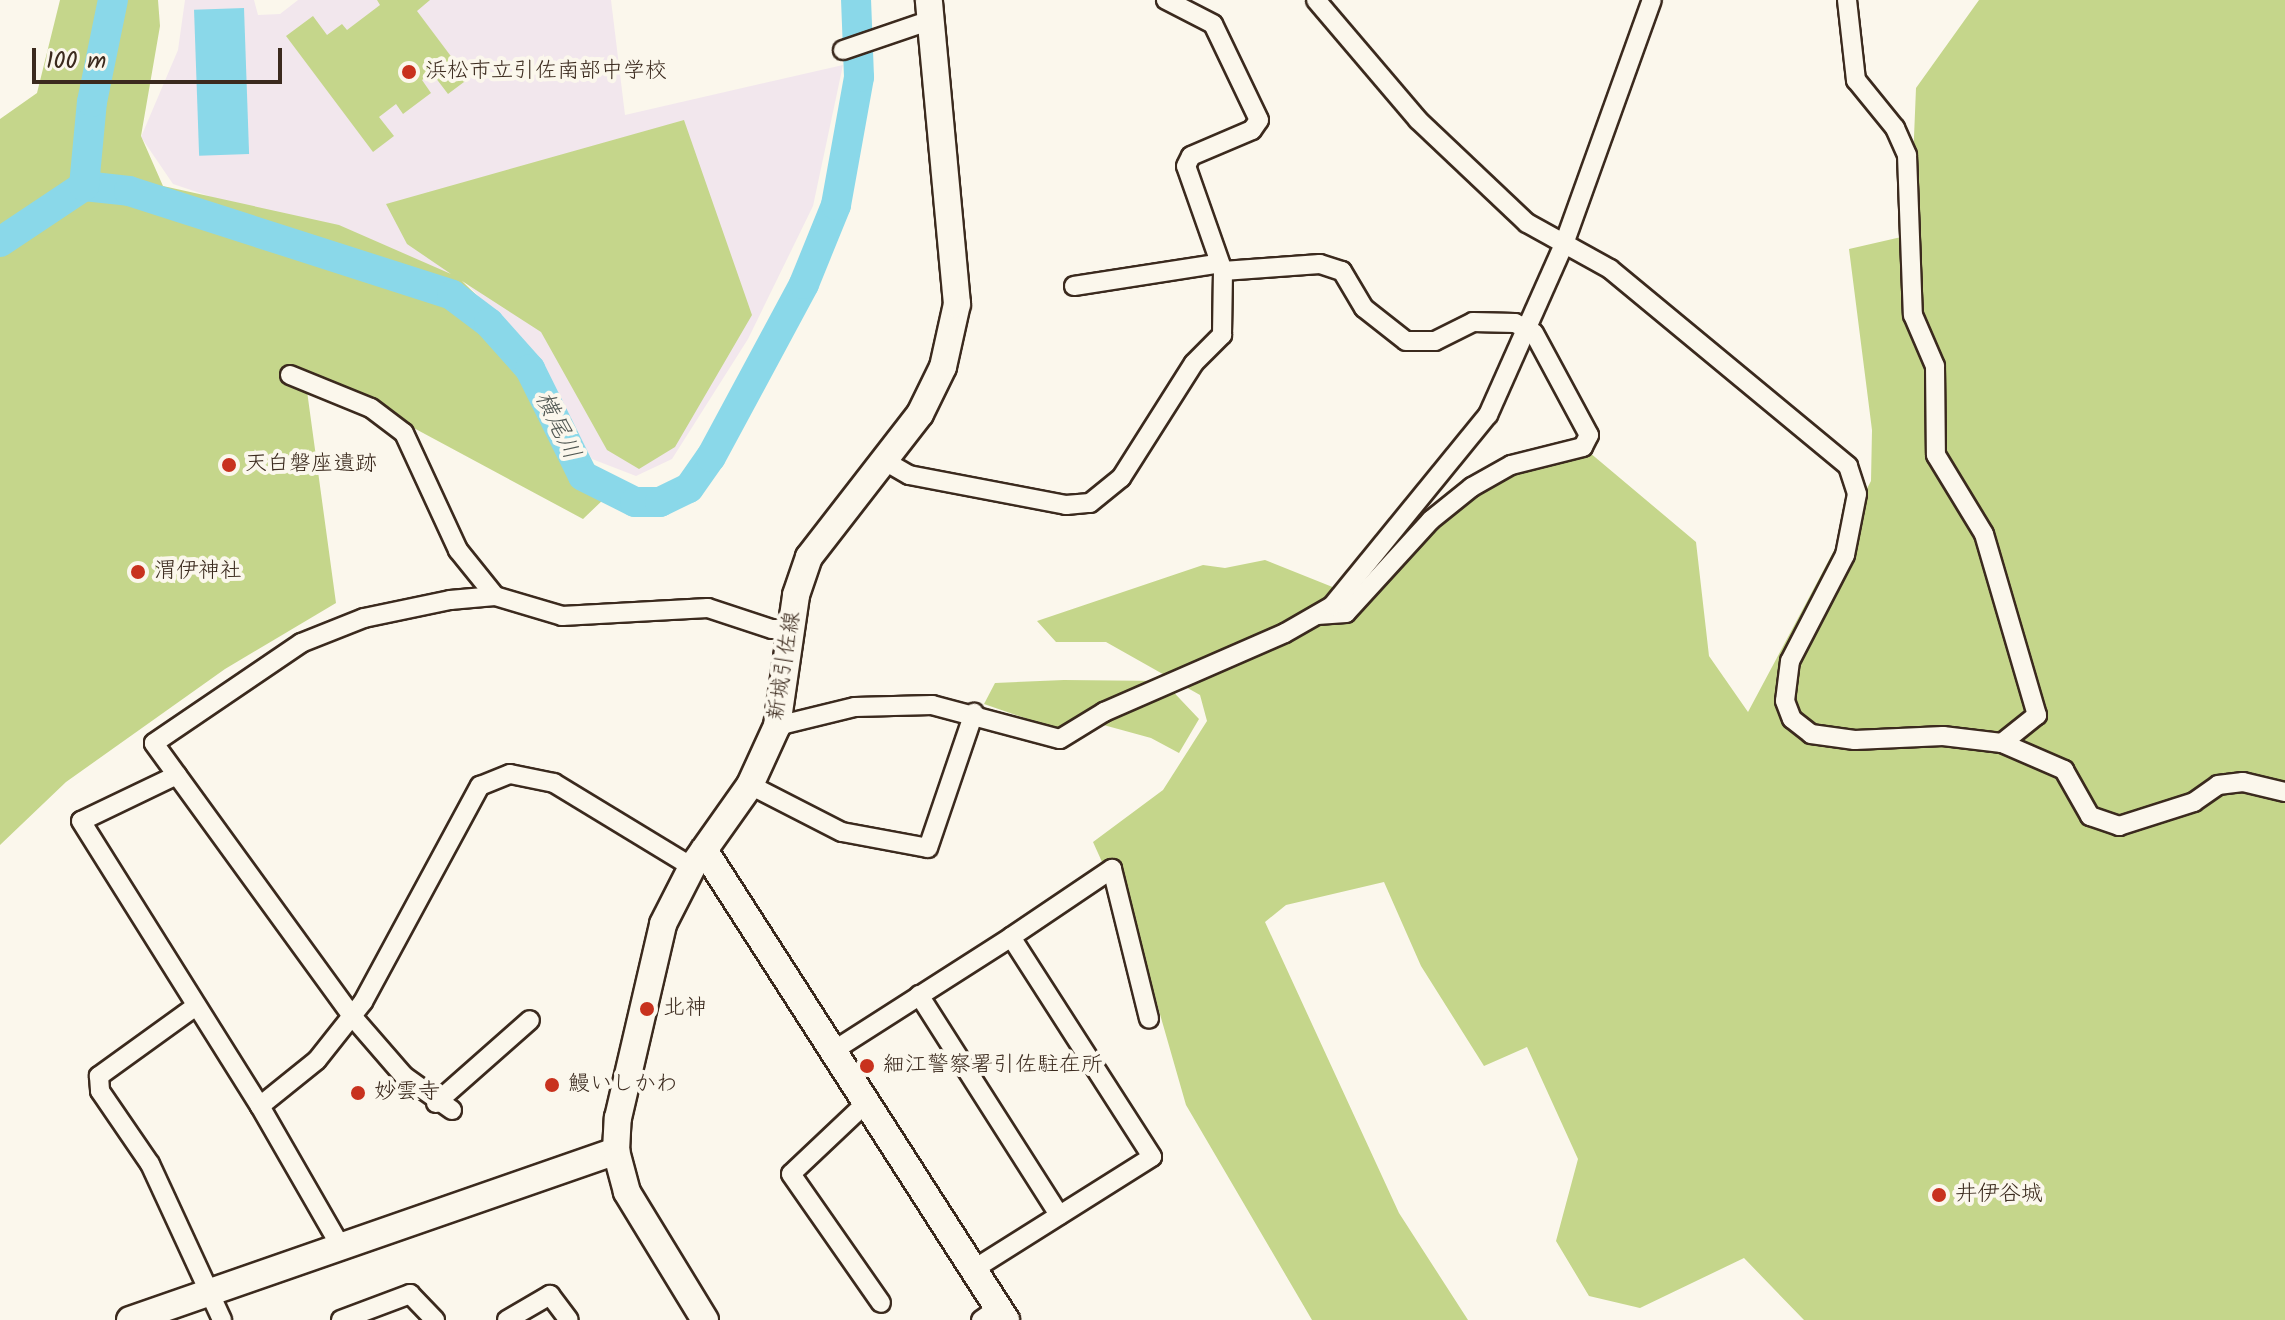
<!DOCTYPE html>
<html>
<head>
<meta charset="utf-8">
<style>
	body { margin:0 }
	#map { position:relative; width:2285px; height:1320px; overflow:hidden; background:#fbf7ec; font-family:Kalam,"Klee One",sans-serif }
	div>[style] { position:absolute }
	.built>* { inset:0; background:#f2e7ed }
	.green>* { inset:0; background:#c5d68b }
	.water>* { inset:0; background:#8ad8e9; transform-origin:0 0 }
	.river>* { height:30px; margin:-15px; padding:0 15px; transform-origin:15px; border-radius:15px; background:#8ad8e9 }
	.roads { filter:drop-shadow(2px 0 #3b2a1e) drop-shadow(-2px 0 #3b2a1e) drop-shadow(0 2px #3b2a1e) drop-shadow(0 -2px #3b2a1e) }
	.street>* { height:18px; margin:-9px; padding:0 9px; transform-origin:9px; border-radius:9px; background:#fbf7ec }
	.secondary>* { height:26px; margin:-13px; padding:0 13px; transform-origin:13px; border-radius:13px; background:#fbf7ec }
	.dots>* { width:22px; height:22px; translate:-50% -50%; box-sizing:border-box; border:4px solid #fbf7ec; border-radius:50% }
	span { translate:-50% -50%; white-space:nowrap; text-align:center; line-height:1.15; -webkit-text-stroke:8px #fbf7ec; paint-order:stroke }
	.poi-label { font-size:22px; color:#3b2a1e }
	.left { translate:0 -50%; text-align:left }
	.street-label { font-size:22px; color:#3b2a1e }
	.water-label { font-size:24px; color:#4f5651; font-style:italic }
	.scale { position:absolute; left:32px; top:48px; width:250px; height:36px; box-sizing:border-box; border:4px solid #3b2a1e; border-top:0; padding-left:10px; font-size:24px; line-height:28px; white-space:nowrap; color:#3b2a1e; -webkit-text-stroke:6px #fbf7ec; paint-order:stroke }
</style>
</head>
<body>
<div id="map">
	<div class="built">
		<i style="clip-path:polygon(185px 0,254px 0,258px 15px,280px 14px,298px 0,611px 0,625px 115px,843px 65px,813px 206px,748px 339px,672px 459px,636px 476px,592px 459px,521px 339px,464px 281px,173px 184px,141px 137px,178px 50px)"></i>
	</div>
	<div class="green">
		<i style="clip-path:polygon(60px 0,158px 0,160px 26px,141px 136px,163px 186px,339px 225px,451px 274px,407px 244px,386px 204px,684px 120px,752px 315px,675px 447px,639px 469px,607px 450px,541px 332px,462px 281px,521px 339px,606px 497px,583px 519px,304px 369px,336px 603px,225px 669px,66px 782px,0 845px,0 119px,37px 93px)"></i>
		<i style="clip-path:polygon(377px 0,430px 0,417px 11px,468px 79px,448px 94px,432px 73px,422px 80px,431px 93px,403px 114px,396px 104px,379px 117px,394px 136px,373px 152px,286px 36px,313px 16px,327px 35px,342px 24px,347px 30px,380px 5px)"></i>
		<i style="clip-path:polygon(1979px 0,2285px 0,2285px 1320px,1804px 1320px,1744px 1258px,1640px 1308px,1589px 1296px,1556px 1241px,1578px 1159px,1527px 1047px,1484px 1066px,1421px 966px,1384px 882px,1286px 905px,1265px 922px,1399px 1213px,1468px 1320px,1312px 1320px,1186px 1105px,1141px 948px,1093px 842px,1163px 790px,1207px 721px,1200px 695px,1106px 642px,1056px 642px,1037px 621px,1203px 565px,1225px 568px,1265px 560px,1360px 598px,1463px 494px,1519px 463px,1583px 447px,1696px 542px,1709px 656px,1748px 712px,1871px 481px,1872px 430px,1849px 249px,1910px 235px,1916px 88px)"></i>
		<i style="clip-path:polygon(1064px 680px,1163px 681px,1199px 719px,1179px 753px,1151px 738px,1078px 718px,1057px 729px,984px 704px,995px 683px)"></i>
	</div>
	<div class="water">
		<i style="left:244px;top:8px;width:146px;height:50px;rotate:88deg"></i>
	</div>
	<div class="river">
		<i style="left:84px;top:186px;width:45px;rotate:6.3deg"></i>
		<i style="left:129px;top:191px;width:339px;rotate:17.8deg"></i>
		<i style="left:452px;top:295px;width:46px;rotate:37.1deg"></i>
		<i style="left:489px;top:323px;width:62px;rotate:48.3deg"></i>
		<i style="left:530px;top:369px;width:119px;rotate:63.6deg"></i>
		<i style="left:583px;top:476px;width:58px;rotate:26.6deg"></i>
		<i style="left:635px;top:502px;width:25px"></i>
		<i style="left:660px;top:502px;width:32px;rotate:-26deg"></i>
		<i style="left:689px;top:488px;width:38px;rotate:-55deg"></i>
		<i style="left:711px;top:457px;width:196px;rotate:-61.7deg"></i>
		<i style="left:804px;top:284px;width:85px;rotate:-67.9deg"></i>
		<i style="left:836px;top:205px;width:130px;rotate:-79.8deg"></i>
		<i style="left:859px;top:77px;width:77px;rotate:-92.2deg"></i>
		<i style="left:0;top:242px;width:101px;rotate:-33.7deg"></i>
		<i style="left:84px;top:186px;width:84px;rotate:-84.6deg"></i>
		<i style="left:92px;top:102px;width:104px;rotate:-78.4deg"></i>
	</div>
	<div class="roads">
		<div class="street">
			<i style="left:1316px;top:0;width:157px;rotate:49.6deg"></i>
			<i style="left:1418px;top:120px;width:150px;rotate:43.4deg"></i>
			<i style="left:1527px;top:223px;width:95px;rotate:29deg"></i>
			<i style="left:1610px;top:269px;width:309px;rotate:39.6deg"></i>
			<i style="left:1848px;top:466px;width:29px;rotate:72deg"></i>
			<i style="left:1857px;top:494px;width:62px;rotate:101.1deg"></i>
			<i style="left:1845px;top:555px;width:119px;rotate:117.4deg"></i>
			<i style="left:1790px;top:661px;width:40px;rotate:97.1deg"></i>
			<i style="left:1785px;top:701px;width:19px;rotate:69deg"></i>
			<i style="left:1792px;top:719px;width:24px;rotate:38deg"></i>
			<i style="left:1811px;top:734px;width:44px;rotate:7.8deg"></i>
			<i style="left:1855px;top:740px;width:88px;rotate:-2.6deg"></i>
			<i style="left:1943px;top:736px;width:59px;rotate:6.8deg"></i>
			<i style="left:2002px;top:743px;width:68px;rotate:23.5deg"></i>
			<i style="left:2064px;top:770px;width:53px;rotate:60.5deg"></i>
			<i style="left:2090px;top:816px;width:31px;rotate:19deg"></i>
			<i style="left:2119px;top:826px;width:79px;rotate:-17.7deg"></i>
			<i style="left:2194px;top:802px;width:29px;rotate:-35deg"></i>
			<i style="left:2218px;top:785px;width:25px;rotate:-7deg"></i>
			<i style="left:2243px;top:782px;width:43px;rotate:13.4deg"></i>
			<i style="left:1847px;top:0;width:81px;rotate:83.6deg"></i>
			<i style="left:1856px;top:80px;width:62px;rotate:50.9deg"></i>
			<i style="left:1895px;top:128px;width:30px;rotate:66deg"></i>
			<i style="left:1907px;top:155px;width:160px;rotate:87.9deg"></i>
			<i style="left:1913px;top:315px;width:56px;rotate:66.7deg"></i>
			<i style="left:1935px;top:366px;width:89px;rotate:89.4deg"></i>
			<i style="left:1936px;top:455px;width:92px;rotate:58.7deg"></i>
			<i style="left:1984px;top:534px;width:189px;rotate:73.7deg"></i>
			<i style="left:2037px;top:715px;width:45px;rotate:141.3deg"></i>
			<i style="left:843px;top:50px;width:93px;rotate:-18.8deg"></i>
			<i style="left:1223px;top:271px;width:97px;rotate:-4.1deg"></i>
			<i style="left:1320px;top:264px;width:23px;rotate:18deg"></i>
			<i style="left:1342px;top:271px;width:43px;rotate:59.3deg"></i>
			<i style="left:1364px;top:308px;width:53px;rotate:38.2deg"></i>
			<i style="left:1406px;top:341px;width:29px"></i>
			<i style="left:1435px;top:341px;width:42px;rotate:-26.6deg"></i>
			<i style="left:1473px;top:322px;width:42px;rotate:1.4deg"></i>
			<i style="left:1515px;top:323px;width:21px;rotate:28deg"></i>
			<i style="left:1534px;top:333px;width:116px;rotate:61.7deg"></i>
			<i style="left:1589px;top:435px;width:13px;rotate:117deg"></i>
			<i style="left:1583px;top:447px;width:74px;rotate:166deg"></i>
			<i style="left:1511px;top:465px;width:45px;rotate:150.6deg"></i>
			<i style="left:1472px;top:487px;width:53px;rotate:141.2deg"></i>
			<i style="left:1431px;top:520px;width:126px;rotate:132.4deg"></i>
			<i style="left:1346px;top:613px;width:29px;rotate:176deg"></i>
			<i style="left:1074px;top:286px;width:144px;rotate:-8.8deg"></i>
			<i style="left:290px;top:375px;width:87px;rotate:22.2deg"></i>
			<i style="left:371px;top:408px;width:41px;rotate:37.1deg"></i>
			<i style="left:404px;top:433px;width:129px;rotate:65.2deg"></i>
			<i style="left:458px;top:550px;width:59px;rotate:51.2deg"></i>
			<i style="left:883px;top:460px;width:30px;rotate:30deg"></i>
			<i style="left:909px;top:475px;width:160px;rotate:10.8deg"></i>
			<i style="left:1066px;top:505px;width:24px;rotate:-5deg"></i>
			<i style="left:1090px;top:503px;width:40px;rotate:-39deg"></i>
			<i style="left:1121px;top:478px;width:136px;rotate:-57.6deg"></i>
			<i style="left:1194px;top:363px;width:40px;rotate:-45deg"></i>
			<i style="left:1222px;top:335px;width:64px;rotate:-89.1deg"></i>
			<i style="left:1223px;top:271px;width:111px;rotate:-109.4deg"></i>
			<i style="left:1186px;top:166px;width:11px;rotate:-63deg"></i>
			<i style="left:1191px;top:156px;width:66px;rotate:-23.1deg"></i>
			<i style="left:1252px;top:130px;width:12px;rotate:-55deg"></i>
			<i style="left:1259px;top:120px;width:106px;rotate:-115.6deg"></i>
			<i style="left:1213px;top:24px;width:53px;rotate:-152.9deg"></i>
			<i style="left:777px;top:726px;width:80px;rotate:-13.7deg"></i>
			<i style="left:855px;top:707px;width:77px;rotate:-1.5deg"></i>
			<i style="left:932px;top:705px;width:132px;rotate:14.9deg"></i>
			<i style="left:1060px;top:739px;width:52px;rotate:-31.5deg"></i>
			<i style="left:1104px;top:712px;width:197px;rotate:-23.6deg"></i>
			<i style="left:1285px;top:633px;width:54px;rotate:-29.9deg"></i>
			<i style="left:1332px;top:606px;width:247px;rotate:-50.8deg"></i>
			<i style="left:1488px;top:415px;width:187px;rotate:-66deg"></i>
			<i style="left:1564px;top:244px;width:259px;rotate:-70.2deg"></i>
			<i style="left:177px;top:775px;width:106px;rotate:154.4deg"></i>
			<i style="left:81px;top:821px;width:337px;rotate:57.9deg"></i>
			<i style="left:750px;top:785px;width:103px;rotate:27.1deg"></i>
			<i style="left:842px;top:832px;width:87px;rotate:10.5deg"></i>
			<i style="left:928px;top:848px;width:143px;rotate:-71.2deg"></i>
			<i style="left:1011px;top:937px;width:122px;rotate:-34deg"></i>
			<i style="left:1112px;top:869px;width:154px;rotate:76.1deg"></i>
			<i style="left:919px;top:995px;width:261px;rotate:57.5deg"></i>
			<i style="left:196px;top:1006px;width:120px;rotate:144.2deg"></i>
			<i style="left:99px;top:1076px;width:15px;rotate:86deg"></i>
			<i style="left:100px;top:1091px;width:88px;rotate:55.6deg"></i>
			<i style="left:150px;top:1164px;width:172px;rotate:65.2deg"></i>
			<i style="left:833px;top:1051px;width:211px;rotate:-32.6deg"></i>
			<i style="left:1011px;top:937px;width:261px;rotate:57.3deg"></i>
			<i style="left:1152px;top:1157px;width:210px;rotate:147.8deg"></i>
			<i style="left:436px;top:1103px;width:125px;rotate:-41.4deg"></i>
			<i style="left:866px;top:1103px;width:103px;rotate:136.6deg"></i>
			<i style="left:791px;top:1174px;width:157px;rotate:55.1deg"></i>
			<i style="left:452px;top:1110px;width:59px;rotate:-144.7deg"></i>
			<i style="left:404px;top:1076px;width:79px;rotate:-130.9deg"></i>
			<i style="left:352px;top:1016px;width:337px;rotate:-126deg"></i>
			<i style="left:154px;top:743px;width:178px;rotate:-34.2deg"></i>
			<i style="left:301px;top:643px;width:68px;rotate:-21.6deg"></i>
			<i style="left:364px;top:618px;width:88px;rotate:-11.8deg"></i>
			<i style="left:450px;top:600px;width:45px;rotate:-5.1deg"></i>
			<i style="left:495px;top:596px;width:70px;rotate:16.6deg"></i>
			<i style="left:562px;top:616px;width:146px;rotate:-3.1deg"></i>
			<i style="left:708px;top:608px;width:67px;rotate:18.2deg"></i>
			<i style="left:772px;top:629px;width:19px"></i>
			<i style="left:341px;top:1247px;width:163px;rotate:-119.9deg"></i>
			<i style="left:260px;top:1106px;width:73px;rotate:-38.9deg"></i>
			<i style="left:317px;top:1060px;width:74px;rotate:-51.6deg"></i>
			<i style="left:363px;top:1002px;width:246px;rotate:-61.6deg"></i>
			<i style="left:480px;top:786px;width:32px;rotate:-22deg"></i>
			<i style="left:510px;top:774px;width:45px;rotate:11.6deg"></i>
			<i style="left:554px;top:783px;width:162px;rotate:31.3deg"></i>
			<i style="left:341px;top:1320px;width:74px;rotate:-20.6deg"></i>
			<i style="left:410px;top:1294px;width:36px;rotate:46deg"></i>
			<i style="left:507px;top:1320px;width:50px;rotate:-30.2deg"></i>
			<i style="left:550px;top:1295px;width:31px;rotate:53deg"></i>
			<i style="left:981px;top:1320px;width:21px;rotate:-35deg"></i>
		</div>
		<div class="secondary">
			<i style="left:704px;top:850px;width:559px;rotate:57.28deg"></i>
			<i style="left:130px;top:1320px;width:515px;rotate:-19.17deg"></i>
			<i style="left:705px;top:1320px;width:150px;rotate:-121.4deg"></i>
			<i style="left:627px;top:1192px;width:42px;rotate:-105deg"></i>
			<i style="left:616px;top:1151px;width:33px;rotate:-87deg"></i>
			<i style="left:618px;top:1118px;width:199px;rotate:-76.9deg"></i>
			<i style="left:663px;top:924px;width:64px;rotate:-63deg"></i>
			<i style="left:692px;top:867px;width:100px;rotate:-54.7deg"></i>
			<i style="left:750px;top:785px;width:65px;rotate:-65.4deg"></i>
			<i style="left:777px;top:726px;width:132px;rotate:-81.7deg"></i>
			<i style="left:796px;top:595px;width:40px;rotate:-71.1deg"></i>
			<i style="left:809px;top:557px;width:181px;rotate:-52.2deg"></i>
			<i style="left:920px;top:414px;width:52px;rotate:-63.9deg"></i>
			<i style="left:943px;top:367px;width:65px;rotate:-77.5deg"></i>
			<i style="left:957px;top:304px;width:305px;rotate:-95.3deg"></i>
		</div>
	</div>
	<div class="dots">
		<i style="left:409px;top:72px;background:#c8321e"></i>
		<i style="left:229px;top:465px;background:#c8321e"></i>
		<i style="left:138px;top:572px;background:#c8321e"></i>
		<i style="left:647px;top:1009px;background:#c8321e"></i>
		<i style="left:867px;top:1066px;background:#c8321e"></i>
		<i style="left:552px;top:1085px;background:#c8321e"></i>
		<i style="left:358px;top:1093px;background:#c8321e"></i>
		<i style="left:1939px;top:1195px;background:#c8321e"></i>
	</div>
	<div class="poi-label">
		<span class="left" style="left:425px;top:72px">浜松市立引佐南部中学校</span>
		<span class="left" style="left:245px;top:465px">天白磐座遺跡</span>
		<span class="left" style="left:154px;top:572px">渭伊神社</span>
		<span class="left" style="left:663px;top:1009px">北神</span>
		<span class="left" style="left:883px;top:1066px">細江警察署引佐駐在所</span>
		<span class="left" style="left:568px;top:1085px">鰻いしかわ</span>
		<span class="left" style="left:374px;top:1093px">妙雲寺</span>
		<span class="left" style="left:1955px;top:1195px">井伊谷城</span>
	</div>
	<div class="street-label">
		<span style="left:785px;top:666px;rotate:-81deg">新城引佐線</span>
	</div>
	<div class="water-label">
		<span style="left:557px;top:426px;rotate:64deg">横尾川</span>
	</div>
	<div class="scale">100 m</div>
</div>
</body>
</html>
